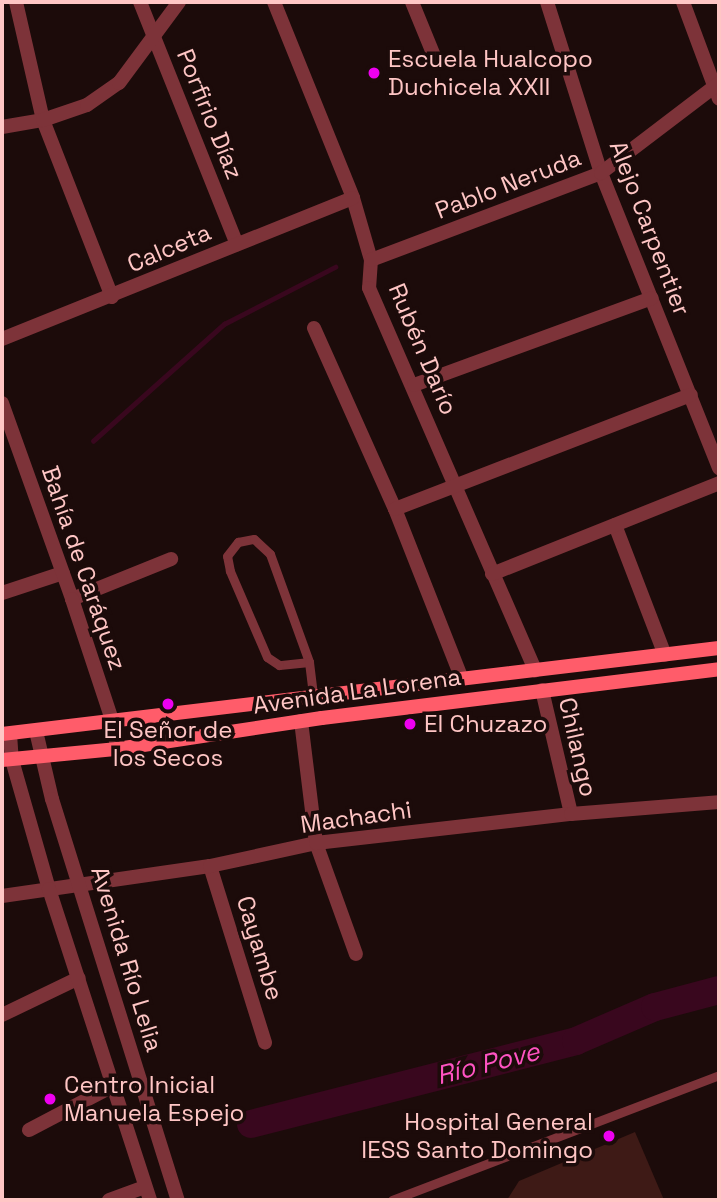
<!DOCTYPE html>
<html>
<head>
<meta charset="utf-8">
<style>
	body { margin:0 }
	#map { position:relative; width:721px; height:1202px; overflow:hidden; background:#1c0b0a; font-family:"Space Grotesk",sans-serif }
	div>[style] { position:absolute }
	.stream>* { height:4.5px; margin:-2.25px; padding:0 2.25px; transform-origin:2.25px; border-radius:2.25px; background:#39071e }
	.river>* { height:28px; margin:-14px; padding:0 14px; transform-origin:14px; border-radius:14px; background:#39071e }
	.building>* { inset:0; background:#3e1a16 }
	.service>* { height:9px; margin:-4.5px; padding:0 4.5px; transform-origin:4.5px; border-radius:4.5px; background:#7d3339 }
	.minor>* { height:14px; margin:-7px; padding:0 7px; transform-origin:7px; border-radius:7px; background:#7d3339 }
	.tertiary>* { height:14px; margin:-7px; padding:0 7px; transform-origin:7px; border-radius:7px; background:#7d3339 }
	.secondary>* { height:14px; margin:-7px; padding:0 7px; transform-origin:7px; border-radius:7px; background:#ff5c6a }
	.dots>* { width:19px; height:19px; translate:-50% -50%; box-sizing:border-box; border:4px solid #1c0b0a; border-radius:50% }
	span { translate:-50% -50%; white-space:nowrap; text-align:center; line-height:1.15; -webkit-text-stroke:7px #1c0b0a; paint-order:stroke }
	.poi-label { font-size:24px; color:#ffc6c5 }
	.left { translate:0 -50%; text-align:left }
	.right { translate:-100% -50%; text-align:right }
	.street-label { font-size:24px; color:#ffc6c5 }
	.water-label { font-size:26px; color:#ff53c2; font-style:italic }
	.frame { position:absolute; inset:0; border:4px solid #ffc6c5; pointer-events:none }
</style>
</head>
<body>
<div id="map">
	<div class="stream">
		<i style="left:93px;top:441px;width:176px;rotate:-41.8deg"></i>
		<i style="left:224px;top:324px;width:125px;rotate:-27.2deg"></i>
	</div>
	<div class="river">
		<i style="left:251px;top:1124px;width:335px;rotate:-14.3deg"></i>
		<i style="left:576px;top:1041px;width:86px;rotate:-23.3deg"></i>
		<i style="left:655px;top:1007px;width:66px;rotate:-14.9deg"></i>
	</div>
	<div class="building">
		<i style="clip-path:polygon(635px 1132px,664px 1200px,507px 1200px,519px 1181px)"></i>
	</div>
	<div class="service">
		<i style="left:309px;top:662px;width:30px;rotate:174deg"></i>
		<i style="left:279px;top:665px;width:14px;rotate:-146deg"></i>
		<i style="left:267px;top:657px;width:94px;rotate:-113.3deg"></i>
		<i style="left:230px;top:571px;width:15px;rotate:-101deg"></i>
		<i style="left:227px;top:556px;width:18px;rotate:-52deg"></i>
		<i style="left:238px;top:542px;width:16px;rotate:-11deg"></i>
		<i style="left:254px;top:539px;width:22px;rotate:43deg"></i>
		<i style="left:270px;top:554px;width:115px;rotate:70.1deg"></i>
		<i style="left:309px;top:662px;width:35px;rotate:83deg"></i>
		<i style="left:392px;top:1200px;width:350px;rotate:-20.9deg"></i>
	</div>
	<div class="minor">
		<i style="left:16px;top:2px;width:121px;rotate:77.1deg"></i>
		<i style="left:43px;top:120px;width:190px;rotate:68.7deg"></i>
		<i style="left:140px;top:2px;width:261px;rotate:68.2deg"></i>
		<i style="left:274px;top:2px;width:211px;rotate:68deg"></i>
		<i style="left:353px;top:198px;width:65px;rotate:73.8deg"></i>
		<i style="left:371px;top:260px;width:28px;rotate:94deg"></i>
		<i style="left:369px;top:288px;width:417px;rotate:66.5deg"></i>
		<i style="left:412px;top:2px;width:66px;rotate:67.7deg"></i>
		<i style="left:547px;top:2px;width:179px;rotate:72.5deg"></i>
		<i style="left:601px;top:173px;width:318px;rotate:68.2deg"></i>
		<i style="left:683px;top:2px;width:103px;rotate:69.6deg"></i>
		<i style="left:2px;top:127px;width:42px;rotate:-9.7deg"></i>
		<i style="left:43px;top:120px;width:46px;rotate:-18.8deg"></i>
		<i style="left:87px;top:105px;width:39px;rotate:-35deg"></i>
		<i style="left:119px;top:83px;width:101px;rotate:-53.5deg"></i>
		<i style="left:371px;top:260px;width:246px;rotate:-20.7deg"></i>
		<i style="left:601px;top:173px;width:148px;rotate:-37.3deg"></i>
		<i style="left:314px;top:328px;width:198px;rotate:65.9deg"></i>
		<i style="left:395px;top:509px;width:183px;rotate:68.5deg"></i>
		<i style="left:2px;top:339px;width:378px;rotate:-21.9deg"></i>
		<i style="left:414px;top:385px;width:253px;rotate:-20.1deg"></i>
		<i style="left:395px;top:509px;width:317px;rotate:-21.1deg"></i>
		<i style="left:615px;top:525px;width:139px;rotate:69deg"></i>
		<i style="left:492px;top:574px;width:245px;rotate:-21.8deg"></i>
		<i style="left:2px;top:593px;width:64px;rotate:-18.2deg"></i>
		<i style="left:72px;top:599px;width:107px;rotate:-22deg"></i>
		<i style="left:542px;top:690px;width:127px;rotate:76.8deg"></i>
		<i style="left:301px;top:721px;width:123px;rotate:83deg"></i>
		<i style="left:316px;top:843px;width:118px;rotate:70.2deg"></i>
		<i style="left:210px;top:866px;width:185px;rotate:72.7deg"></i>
		<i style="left:2px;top:896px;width:210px;rotate:-8.2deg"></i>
		<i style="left:210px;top:866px;width:108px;rotate:-12.2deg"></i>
		<i style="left:316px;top:843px;width:257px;rotate:-6.5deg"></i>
		<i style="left:571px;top:814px;width:148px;rotate:-4.6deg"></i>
		<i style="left:2px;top:1015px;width:85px;rotate:-25.7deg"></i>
		<i style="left:29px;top:1130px;width:93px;rotate:-27.7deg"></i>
		<i style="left:109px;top:1200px;width:37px;rotate:-20deg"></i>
	</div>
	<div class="tertiary">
		<i style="left:2px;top:403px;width:208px;rotate:70.3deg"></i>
		<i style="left:72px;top:599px;width:131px;rotate:71.7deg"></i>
		<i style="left:113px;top:723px;width:26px;rotate:81deg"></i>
		<i style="left:36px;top:731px;width:70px;rotate:76.8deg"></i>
		<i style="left:52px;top:799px;width:420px;rotate:72.6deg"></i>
		<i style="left:10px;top:734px;width:26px;rotate:86deg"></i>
		<i style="left:12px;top:760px;width:134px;rotate:74deg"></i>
		<i style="left:49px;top:889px;width:327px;rotate:72deg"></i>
	</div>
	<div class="secondary">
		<i style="left:2px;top:734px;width:722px;rotate:-6.84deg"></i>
		<i style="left:2px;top:760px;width:116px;rotate:-5.5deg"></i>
		<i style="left:117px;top:749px;width:207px;rotate:-8.6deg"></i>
		<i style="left:322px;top:718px;width:400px;rotate:-7deg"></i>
	</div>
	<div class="dots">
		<i style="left:374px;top:73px;background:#ee00f0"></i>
		<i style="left:168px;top:704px;background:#ee00f0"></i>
		<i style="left:410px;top:724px;background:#ee00f0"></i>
		<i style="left:50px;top:1099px;background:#ee00f0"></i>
		<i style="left:609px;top:1136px;background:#ee00f0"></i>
	</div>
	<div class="poi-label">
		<span class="left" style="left:388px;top:73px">Escuela Hualcopo<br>Duchicela XXII</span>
		<span class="left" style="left:424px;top:724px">El Chuzazo</span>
		<span style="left:168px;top:744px">El Señor de<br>los Secos</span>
		<span class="left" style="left:64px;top:1099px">Centro Inicial<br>Manuela Espejo</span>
		<span class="right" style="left:593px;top:1136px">Hospital General<br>IESS Santo Domingo</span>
	</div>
	<div class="street-label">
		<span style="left:210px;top:114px;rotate:68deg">Porfirio Díaz</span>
		<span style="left:508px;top:184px;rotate:-21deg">Pablo Neruda</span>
		<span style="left:650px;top:228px;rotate:69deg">Alejo Carpentier</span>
		<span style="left:169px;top:248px;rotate:-23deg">Calceta</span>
		<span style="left:423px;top:349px;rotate:67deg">Rubén Darío</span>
		<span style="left:84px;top:568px;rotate:71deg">Bahía de Caráquez</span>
		<span style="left:357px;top:691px;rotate:-8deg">Avenida La Lorena</span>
		<span style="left:578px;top:747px;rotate:77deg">Chilango</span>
		<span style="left:356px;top:817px;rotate:-8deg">Machachi</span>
		<span style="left:260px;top:948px;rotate:73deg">Cayambe</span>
		<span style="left:127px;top:959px;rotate:73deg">Avenida Río Lelia</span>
	</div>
	<div class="water-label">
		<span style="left:488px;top:1064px;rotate:-14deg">Río Pove</span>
	</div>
	<div class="frame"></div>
</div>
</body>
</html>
